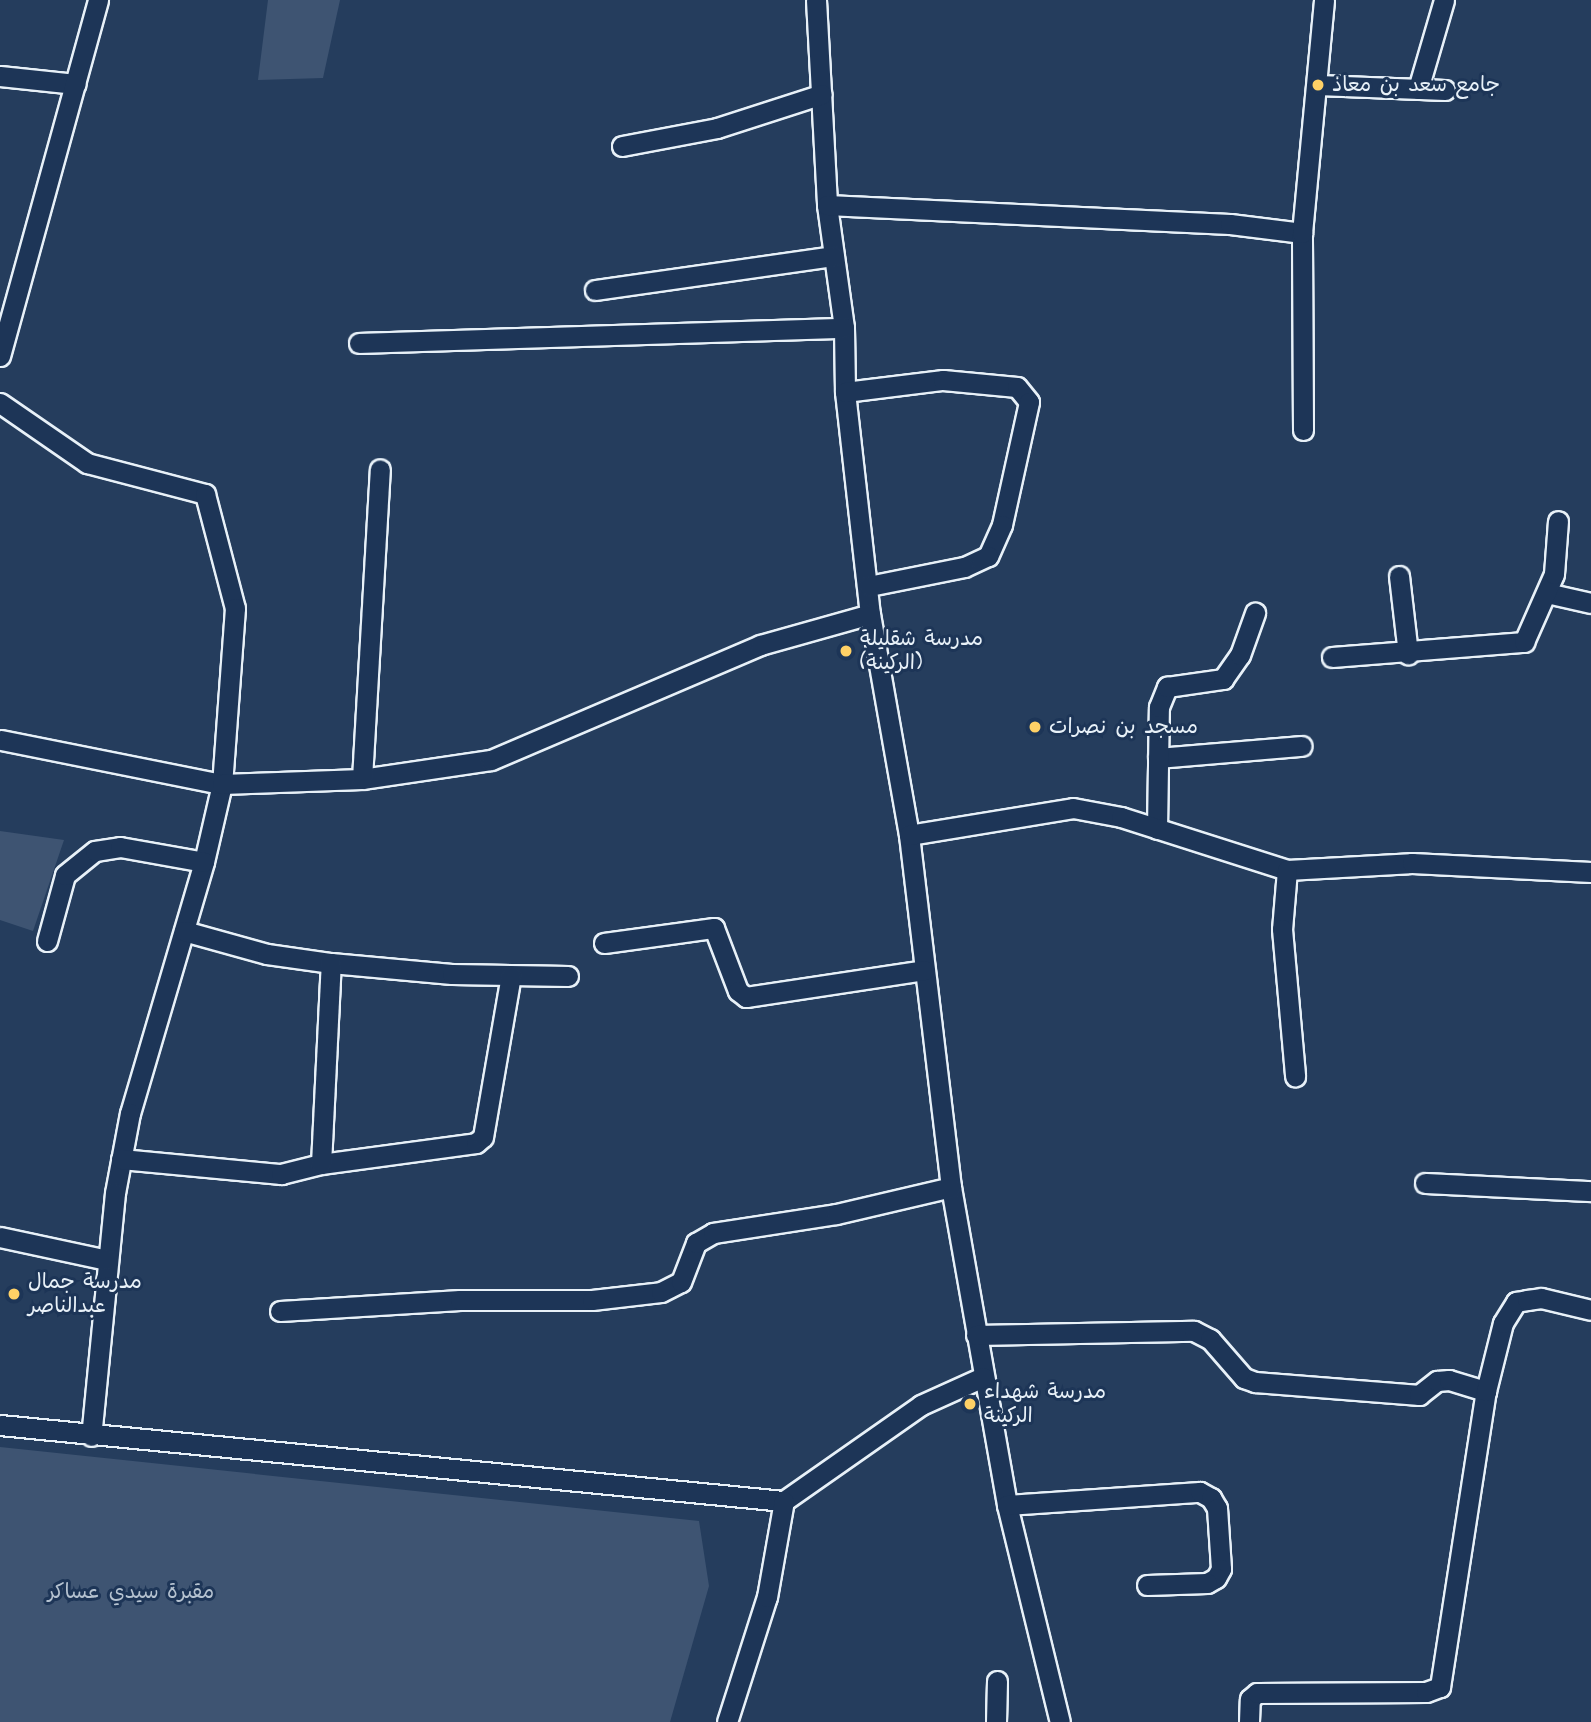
<!DOCTYPE html>
<html>
<head>
<meta charset="utf-8">
<style>
	body { margin:0 }
	#map { position:relative; width:1591px; height:1722px; overflow:hidden; background:#253d5d; font-family:"Architects Daughter","Playpen Sans Arabic",sans-serif }
	div>[style] { position:absolute }
	.green>* { inset:0; background:#3e5472 }
	.roads { filter:drop-shadow(2px 0 #e8f1f8) drop-shadow(-2px 0 #e8f1f8) drop-shadow(0 2px #e8f1f8) drop-shadow(0 -2px #e8f1f8) }
	.minor>* { height:19px; margin:-9.5px; padding:0 9.5px; transform-origin:9.5px; border-radius:9.5px; background:#1d3557 }
	.dots>* { width:19px; height:19px; translate:-50% -50%; box-sizing:border-box; border:4px solid #1d3557; border-radius:50% }
	span { translate:-50% -50%; white-space:nowrap; text-align:center; line-height:1.15; -webkit-text-stroke:6px #1d3557; paint-order:stroke }
	.poi-label { font-size:21px; color:#e8f1f8 }
	.left { translate:0 -50%; text-align:left }
	.park-label { font-size:21px; color:#b5c2d0 }
</style>
</head>
<body>
<div id="map">
	<div class="green">
		<i style="clip-path:polygon(268px 0,340px 0,323px 78px,258px 80px)"></i>
		<i style="clip-path:polygon(0 831px,64px 840px,33px 931px,0 920px)"></i>
		<i style="clip-path:polygon(0 1447px,699px 1521px,709px 1586px,670px 1722px,0 1722px)"></i>
	</div>
	<div class="roads">
		<div class="minor">
			<i style="left:816px;top:0;width:205px;rotate:86.9deg"></i>
			<i style="left:827px;top:205px;width:124px;rotate:82.1deg"></i>
			<i style="left:844px;top:328px;width:64px;rotate:89.1deg"></i>
			<i style="left:845px;top:392px;width:223px;rotate:83.6deg"></i>
			<i style="left:870px;top:614px;width:224px;rotate:80deg"></i>
			<i style="left:909px;top:835px;width:354px;rotate:83.2deg"></i>
			<i style="left:951px;top:1187px;width:323px;rotate:80deg"></i>
			<i style="left:1007px;top:1505px;width:223px;rotate:76.3deg"></i>
			<i style="left:0;top:76px;width:76px;rotate:6deg"></i>
			<i style="left:1318px;top:85px;width:127px;rotate:2.3deg"></i>
			<i style="left:1418px;top:89px;width:93px;rotate:-73.7deg"></i>
			<i style="left:622px;top:146px;width:97px;rotate:-10.7deg"></i>
			<i style="left:717px;top:128px;width:110px;rotate:-17.9deg"></i>
			<i style="left:827px;top:205px;width:403px;rotate:2.7deg"></i>
			<i style="left:1230px;top:224px;width:73px;rotate:7.1deg"></i>
			<i style="left:595px;top:290px;width:241px;rotate:-8.1deg"></i>
			<i style="left:359px;top:343px;width:485px;rotate:-1.8deg"></i>
			<i style="left:0;top:356px;width:369px;rotate:-74.6deg"></i>
			<i style="left:845px;top:392px;width:99px;rotate:-7deg"></i>
			<i style="left:943px;top:380px;width:74px;rotate:5.4deg"></i>
			<i style="left:1017px;top:387px;width:19px;rotate:51deg"></i>
			<i style="left:1029px;top:402px;width:126px;rotate:102.4deg"></i>
			<i style="left:1002px;top:525px;width:34px;rotate:114deg"></i>
			<i style="left:988px;top:556px;width:26px;rotate:155deg"></i>
			<i style="left:964px;top:567px;width:97px;rotate:168.7deg"></i>
			<i style="left:0;top:403px;width:106px;rotate:34.6deg"></i>
			<i style="left:87px;top:463px;width:122px;rotate:14.7deg"></i>
			<i style="left:205px;top:494px;width:118px;rotate:75.3deg"></i>
			<i style="left:235px;top:608px;width:176px;rotate:94.2deg"></i>
			<i style="left:222px;top:784px;width:80px;rotate:103deg"></i>
			<i style="left:204px;top:862px;width:262px;rotate:106.4deg"></i>
			<i style="left:130px;top:1113px;width:81px;rotate:100.6deg"></i>
			<i style="left:115px;top:1193px;width:244px;rotate:95.6deg"></i>
			<i style="left:1303px;top:430px;width:197px;rotate:-90.3deg"></i>
			<i style="left:1302px;top:233px;width:234px;rotate:-84.6deg"></i>
			<i style="left:1399px;top:576px;width:79px;rotate:83.4deg"></i>
			<i style="left:1547px;top:593px;width:45px;rotate:12.8deg"></i>
			<i style="left:1332px;top:657px;width:193px;rotate:-4.5deg"></i>
			<i style="left:1524px;top:642px;width:74px;rotate:-66.2deg"></i>
			<i style="left:1554px;top:574px;width:53px;rotate:-85.7deg"></i>
			<i style="left:1px;top:740px;width:225px;rotate:11.3deg"></i>
			<i style="left:222px;top:784px;width:140px;rotate:-2deg"></i>
			<i style="left:362px;top:779px;width:130px;rotate:-8.4deg"></i>
			<i style="left:491px;top:760px;width:293px;rotate:-23.1deg"></i>
			<i style="left:760px;top:645px;width:114px;rotate:-15.7deg"></i>
			<i style="left:1158px;top:758px;width:144px;rotate:-4.8deg"></i>
			<i style="left:362px;top:779px;width:310px;rotate:-86.7deg"></i>
			<i style="left:1157px;top:829px;width:122px;rotate:-89.1deg"></i>
			<i style="left:1159px;top:707px;width:22px;rotate:-68deg"></i>
			<i style="left:1167px;top:687px;width:57px;rotate:-8.1deg"></i>
			<i style="left:1223px;top:679px;width:29px;rotate:-55deg"></i>
			<i style="left:1240px;top:655px;width:45px;rotate:-70.3deg"></i>
			<i style="left:909px;top:835px;width:166px;rotate:-9.3deg"></i>
			<i style="left:1073px;top:808px;width:49px;rotate:10.6deg"></i>
			<i style="left:1121px;top:817px;width:174px;rotate:17.7deg"></i>
			<i style="left:1287px;top:870px;width:125px;rotate:-3.2deg"></i>
			<i style="left:1412px;top:863px;width:179px;rotate:2.9deg"></i>
			<i style="left:1287px;top:870px;width:59px;rotate:94.8deg"></i>
			<i style="left:1282px;top:929px;width:148px;rotate:84.9deg"></i>
			<i style="left:184px;top:931px;width:86px;rotate:15.5deg"></i>
			<i style="left:267px;top:954px;width:65px;rotate:8deg"></i>
			<i style="left:331px;top:963px;width:121px;rotate:5.2deg"></i>
			<i style="left:452px;top:974px;width:116px;rotate:1deg"></i>
			<i style="left:47px;top:941px;width:68px;rotate:-74.7deg"></i>
			<i style="left:65px;top:875px;width:38px;rotate:-39deg"></i>
			<i style="left:95px;top:851px;width:25px;rotate:-9deg"></i>
			<i style="left:120px;top:847px;width:85px;rotate:10.1deg"></i>
			<i style="left:604px;top:943px;width:111px;rotate:-7.8deg"></i>
			<i style="left:714px;top:928px;width:67px;rotate:69.1deg"></i>
			<i style="left:738px;top:991px;width:10px;rotate:37deg"></i>
			<i style="left:746px;top:997px;width:180px;rotate:-8.6deg"></i>
			<i style="left:121px;top:1159px;width:161px;rotate:5.4deg"></i>
			<i style="left:281px;top:1174px;width:41px;rotate:-14deg"></i>
			<i style="left:321px;top:1164px;width:156px;rotate:-7.7deg"></i>
			<i style="left:476px;top:1143px;width:9px;rotate:-41deg"></i>
			<i style="left:483px;top:1137px;width:164px;rotate:-80.2deg"></i>
			<i style="left:321px;top:1164px;width:201px;rotate:-87.2deg"></i>
			<i style="left:1425px;top:1183px;width:166px;rotate:2.8deg"></i>
			<i style="left:0;top:1237px;width:109px;rotate:12.1deg"></i>
			<i style="left:280px;top:1311px;width:180px;rotate:-3.5deg"></i>
			<i style="left:460px;top:1300px;width:132px"></i>
			<i style="left:592px;top:1300px;width:69px;rotate:-6.6deg"></i>
			<i style="left:661px;top:1292px;width:22px;rotate:-27deg"></i>
			<i style="left:681px;top:1282px;width:42px;rotate:-69deg"></i>
			<i style="left:696px;top:1243px;width:20px;rotate:-30deg"></i>
			<i style="left:713px;top:1233px;width:124px;rotate:-8.8deg"></i>
			<i style="left:836px;top:1214px;width:118px;rotate:-13.2deg"></i>
			<i style="left:976px;top:1335px;width:218px;rotate:-1.1deg"></i>
			<i style="left:1194px;top:1331px;width:18px;rotate:27deg"></i>
			<i style="left:1210px;top:1339px;width:52px;rotate:48.9deg"></i>
			<i style="left:1244px;top:1378px;width:12px;rotate:20deg"></i>
			<i style="left:1255px;top:1382px;width:165px;rotate:4.5deg"></i>
			<i style="left:1419px;top:1395px;width:23px;rotate:-38deg"></i>
			<i style="left:1437px;top:1381px;width:12px;rotate:-5deg"></i>
			<i style="left:1449px;top:1380px;width:39px;rotate:17deg"></i>
			<i style="left:0;top:1425px;width:788px;rotate:5.54deg"></i>
			<i style="left:784px;top:1501px;width:167px;rotate:-35deg"></i>
			<i style="left:921px;top:1405px;width:68px;rotate:-24.3deg"></i>
			<i style="left:1007px;top:1505px;width:193px;rotate:-3.9deg"></i>
			<i style="left:1200px;top:1492px;width:13px;rotate:29deg"></i>
			<i style="left:1211px;top:1498px;width:12px;rotate:59deg"></i>
			<i style="left:1217px;top:1508px;width:61px;rotate:86.2deg"></i>
			<i style="left:1221px;top:1569px;width:10px;rotate:119deg"></i>
			<i style="left:1216px;top:1578px;width:10px;rotate:151deg"></i>
			<i style="left:1207px;top:1583px;width:60px;rotate:178.1deg"></i>
			<i style="left:727px;top:1722px;width:131px;rotate:-72.3deg"></i>
			<i style="left:767px;top:1597px;width:97px;rotate:-80deg"></i>
			<i style="left:996px;top:1722px;width:41px;rotate:-88.6deg"></i>
			<i style="left:1249px;top:1722px;width:23px;rotate:-88deg"></i>
			<i style="left:1250px;top:1699px;width:9px;rotate:-41deg"></i>
			<i style="left:1257px;top:1693px;width:169px;rotate:-0.3deg"></i>
			<i style="left:1426px;top:1692px;width:15px;rotate:-20deg"></i>
			<i style="left:1440px;top:1687px;width:300px;rotate:-81.2deg"></i>
			<i style="left:1486px;top:1391px;width:70px;rotate:-76deg"></i>
			<i style="left:1503px;top:1323px;width:25px;rotate:-58deg"></i>
			<i style="left:1516px;top:1302px;width:11px;rotate:-10deg"></i>
			<i style="left:1527px;top:1300px;width:14px;rotate:-8deg"></i>
			<i style="left:1541px;top:1298px;width:51px;rotate:13.5deg"></i>
		</div>
	</div>
	<div class="dots">
		<i style="left:1318px;top:85px;background:#ffd166"></i>
		<i style="left:846px;top:651px;background:#ffd166"></i>
		<i style="left:1035px;top:727px;background:#ffd166"></i>
		<i style="left:14px;top:1294px;background:#ffd166"></i>
		<i style="left:970px;top:1404px;background:#ffd166"></i>
	</div>
	<div class="poi-label">
		<span class="left" style="left:1332px;top:85px">جامع سعد بن معاذ</span>
		<span class="left" style="left:860px;top:651px">مدرسة شقليلة<br>(الركينة)</span>
		<span class="left" style="left:1049px;top:727px">مسجد بن نصرات</span>
		<span class="left" style="left:28px;top:1294px">مدرسة جمال<br>عبدالناصر</span>
		<span class="left" style="left:984px;top:1404px">مدرسة شهداء<br>الركينة</span>
	</div>
	<div class="park-label">
		<span style="left:131px;top:1592px">مقبرة سيدي عساكر</span>
	</div>
</div>
</body>
</html>
